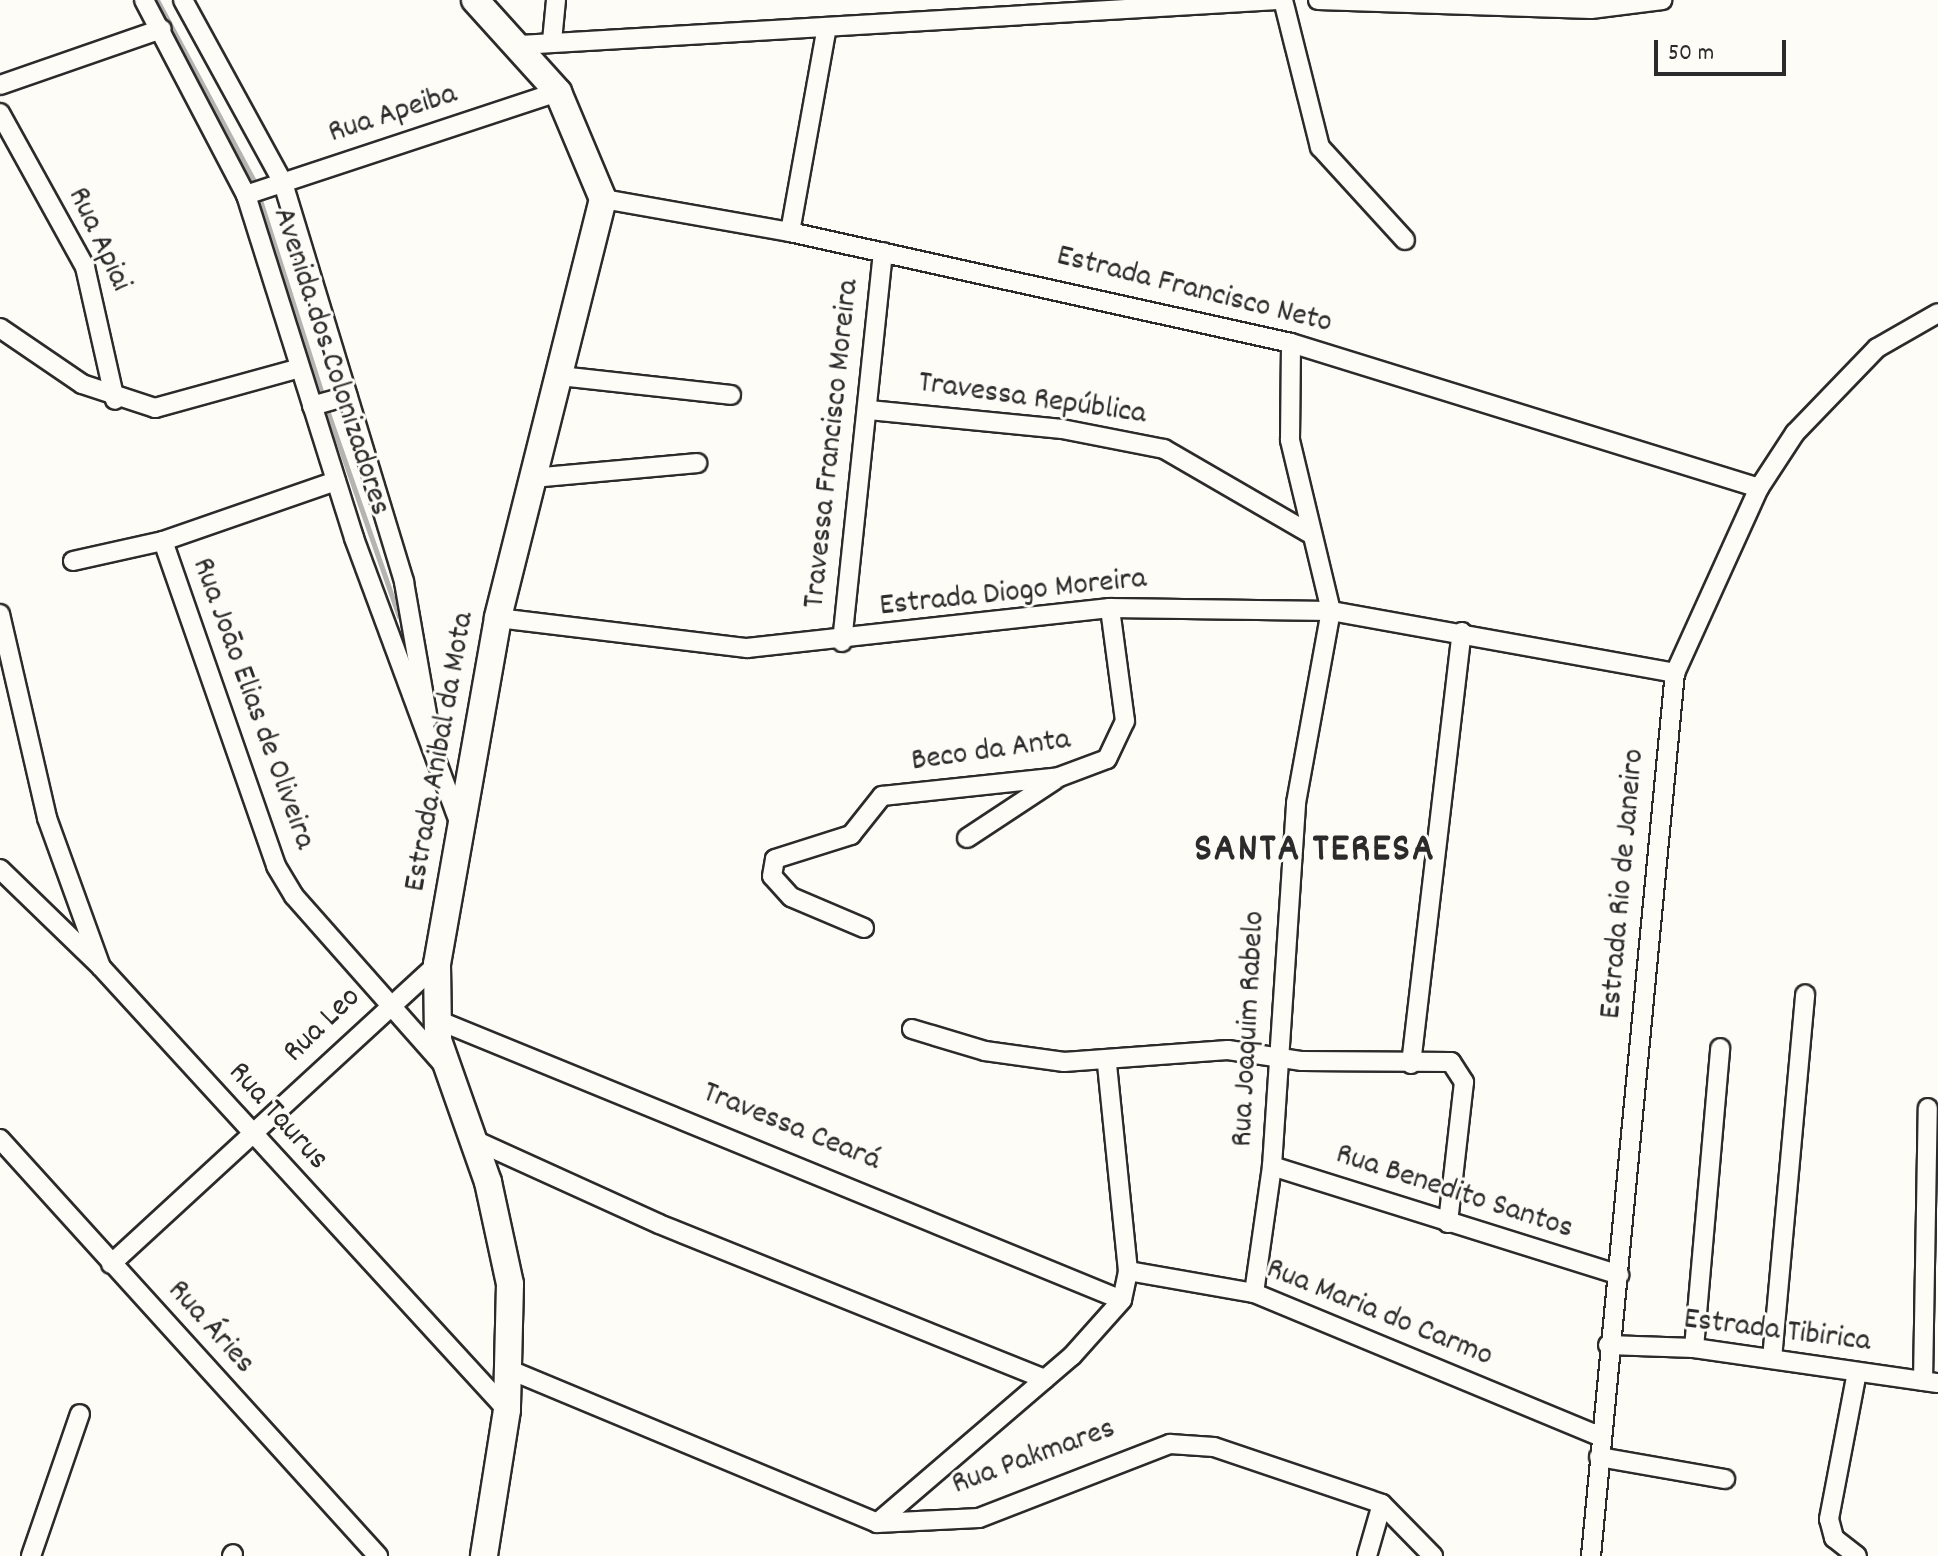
<!DOCTYPE html>
<html>
<head>
<meta charset="utf-8">
<style>
	body { margin:0 }
	#map { position:relative; width:1938px; height:1556px; overflow:hidden; background:#fdfcf7; font-family:Dekko,sans-serif }
	div>[style] { position:absolute }
	.stream>* { height:5px; margin:-2.5px; padding:0 2.5px; transform-origin:2.5px; border-radius:2.5px; background:#b5b4b1 }
	.roads { filter:drop-shadow(2px 0 #2b2b2b) drop-shadow(-2px 0 #2b2b2b) drop-shadow(0 2px #2b2b2b) drop-shadow(0 -2px #2b2b2b) }
	.street>* { height:18px; margin:-9px; padding:0 9px; transform-origin:9px; border-radius:9px; background:#fdfcf7 }
	.secondary>* { height:26px; margin:-13px; padding:0 13px; transform-origin:13px; border-radius:13px; background:#fdfcf7 }
	span { translate:-50% -50%; white-space:nowrap; text-align:center; line-height:1.15; -webkit-text-stroke:6px #fdfcf7; paint-order:stroke }
	.street-label { font-size:32px; color:#2b2b2b }
	.district-label { font-size:40px; color:#2b2b2b; font-weight:700; letter-spacing:2px }
	.scale { position:absolute; left:1654px; top:40px; width:132px; height:36px; box-sizing:border-box; border:4px solid #2b2b2b; border-top:0; padding-left:10px; font-size:24px; line-height:28px; white-space:nowrap; color:#2b2b2b; -webkit-text-stroke:6px #fdfcf7; paint-order:stroke }
</style>
</head>
<body>
<div id="map">
	<div class="stream">
		<i style="left:157px;top:0;width:205px;rotate:61.8deg"></i>
		<i style="left:254px;top:181px;width:227px;rotate:72.3deg"></i>
		<i style="left:326px;top:407px;width:222px;rotate:70.8deg"></i>
	</div>
	<div class="roads">
		<div class="street">
			<i style="left:144px;top:0;width:220px;rotate:62.4deg"></i>
			<i style="left:246px;top:195px;width:360px;rotate:72.5deg"></i>
			<i style="left:354px;top:538px;width:306px;rotate:69.7deg"></i>
			<i style="left:183px;top:0;width:209px;rotate:61.3deg"></i>
			<i style="left:283px;top:183px;width:417px;rotate:73.1deg"></i>
			<i style="left:404px;top:582px;width:139px;rotate:80.1deg"></i>
			<i style="left:1283px;top:0;width:152px;rotate:75.9deg"></i>
			<i style="left:1320px;top:147px;width:126px;rotate:47.6deg"></i>
			<i style="left:1318px;top:0;width:273px;rotate:1.9deg"></i>
			<i style="left:1591px;top:9px;width:72px;rotate:-7.2deg"></i>
			<i style="left:552px;top:41px;width:41px;rotate:-84.4deg"></i>
			<i style="left:520px;top:45px;width:759px;rotate:-3.4deg"></i>
			<i style="left:0;top:85px;width:171px;rotate:-19.1deg"></i>
			<i style="left:0;top:113px;width:176px;rotate:61.1deg"></i>
			<i style="left:85px;top:267px;width:136px;rotate:77.3deg"></i>
			<i style="left:246px;top:195px;width:329px;rotate:-18.3deg"></i>
			<i style="left:603px;top:199px;width:190px;rotate:10deg"></i>
			<i style="left:790px;top:232px;width:513px;rotate:12.49deg"></i>
			<i style="left:1291px;top:343px;width:490px;rotate:17.2deg"></i>
			<i style="left:790px;top:232px;width:208px;rotate:-79.8deg"></i>
			<i style="left:0;top:328px;width:99px;rotate:34.3deg"></i>
			<i style="left:82px;top:384px;width:77px;rotate:18.2deg"></i>
			<i style="left:155px;top:408px;width:150px;rotate:-15.4deg"></i>
			<i style="left:560px;top:376px;width:172px;rotate:6.3deg"></i>
			<i style="left:312px;top:406px;width:37px;rotate:-16deg"></i>
			<i style="left:869px;top:410px;width:194px;rotate:5.6deg"></i>
			<i style="left:1062px;top:429px;width:104px;rotate:11.1deg"></i>
			<i style="left:1164px;top:449px;width:168px;rotate:30.1deg"></i>
			<i style="left:533px;top:478px;width:165px;rotate:-5.2deg"></i>
			<i style="left:163px;top:541px;width:344px;rotate:70.8deg"></i>
			<i style="left:276px;top:866px;width:35px;rotate:59deg"></i>
			<i style="left:294px;top:896px;width:222px;rotate:48.5deg"></i>
			<i style="left:73px;top:561px;width:92px;rotate:-12.5deg"></i>
			<i style="left:163px;top:541px;width:183px;rotate:-19.1deg"></i>
			<i style="left:0;top:614px;width:209px;rotate:77deg"></i>
			<i style="left:47px;top:818px;width:158px;rotate:70.1deg"></i>
			<i style="left:498px;top:618px;width:251px;rotate:6.9deg"></i>
			<i style="left:747px;top:648px;width:365px;rotate:-6.3deg"></i>
			<i style="left:1110px;top:608px;width:221px;rotate:0.8deg"></i>
			<i style="left:1331px;top:611px;width:350px;rotate:10.2deg"></i>
			<i style="left:842px;top:642px;width:392px;rotate:-84deg"></i>
			<i style="left:967px;top:838px;width:105px;rotate:-33.4deg"></i>
			<i style="left:0;top:869px;width:141px;rotate:44.1deg"></i>
			<i style="left:101px;top:967px;width:601px;rotate:47.5deg"></i>
			<i style="left:864px;top:928px;width:79px;rotate:-157deg"></i>
			<i style="left:791px;top:897px;width:28px;rotate:-132deg"></i>
			<i style="left:772px;top:876px;width:17px;rotate:-80deg"></i>
			<i style="left:775px;top:859px;width:80px;rotate:-17.5deg"></i>
			<i style="left:851px;top:835px;width:50px;rotate:-51.5deg"></i>
			<i style="left:882px;top:796px;width:178px;rotate:-6.1deg"></i>
			<i style="left:1059px;top:777px;width:51px;rotate:-20.6deg"></i>
			<i style="left:1107px;top:759px;width:42px;rotate:-64.7deg"></i>
			<i style="left:1125px;top:721px;width:114px;rotate:-97.6deg"></i>
			<i style="left:435px;top:1019px;width:742px;rotate:22.25deg"></i>
			<i style="left:912px;top:1029px;width:76px;rotate:16.8deg"></i>
			<i style="left:985px;top:1051px;width:80px;rotate:7.9deg"></i>
			<i style="left:1064px;top:1062px;width:164px;rotate:-4.2deg"></i>
			<i style="left:1228px;top:1050px;width:75px;rotate:8.5deg"></i>
			<i style="left:1302px;top:1061px;width:149px;rotate:0.4deg"></i>
			<i style="left:1451px;top:1062px;width:24px;rotate:57deg"></i>
			<i style="left:1464px;top:1082px;width:142px;rotate:96.5deg"></i>
			<i style="left:1411px;top:1064px;width:435px;rotate:-83.3deg"></i>
			<i style="left:0;top:1139px;width:563px;rotate:47.81deg"></i>
			<i style="left:472px;top:1139px;width:205px;rotate:24.4deg"></i>
			<i style="left:659px;top:1224px;width:416px;rotate:21.9deg"></i>
			<i style="left:1272px;top:1166px;width:364px;rotate:17.4deg"></i>
			<i style="left:111px;top:1264px;width:443px;rotate:-42.6deg"></i>
			<i style="left:1128px;top:1271px;width:128px;rotate:9.9deg"></i>
			<i style="left:1254px;top:1293px;width:374px;rotate:22.5deg"></i>
			<i style="left:1254px;top:1293px;width:128px;rotate:-81.9deg"></i>
			<i style="left:1272px;top:1166px;width:364px;rotate:-86.2deg"></i>
			<i style="left:1296px;top:803px;width:195px;rotate:-79.7deg"></i>
			<i style="left:1331px;top:611px;width:176px;rotate:-103.5deg"></i>
			<i style="left:1290px;top:440px;width:97px;rotate:-89.4deg"></i>
			<i style="left:1608px;top:1345px;width:86px;rotate:2deg"></i>
			<i style="left:1694px;top:1348px;width:246px;rotate:8.2deg"></i>
			<i style="left:1694px;top:1348px;width:301px;rotate:-85deg"></i>
			<i style="left:1772px;top:1359px;width:366px;rotate:-84.8deg"></i>
			<i style="left:510px;top:1370px;width:398px;rotate:22.6deg"></i>
			<i style="left:877px;top:1523px;width:102px;rotate:-2.8deg"></i>
			<i style="left:979px;top:1518px;width:205px;rotate:-21.2deg"></i>
			<i style="left:1170px;top:1444px;width:44px;rotate:3.9deg"></i>
			<i style="left:1214px;top:1447px;width:177px;rotate:18.7deg"></i>
			<i style="left:1382px;top:1504px;width:73px;rotate:45.6deg"></i>
			<i style="left:1857px;top:1372px;width:150px;rotate:100.8deg"></i>
			<i style="left:1829px;top:1519px;width:20px;rotate:75deg"></i>
			<i style="left:1834px;top:1538px;width:29px;rotate:38deg"></i>
			<i style="left:1923px;top:1381px;width:273px;rotate:-89deg"></i>
			<i style="left:1599px;top:1457px;width:128px;rotate:9.9deg"></i>
			<i style="left:877px;top:1523px;width:257px;rotate:-40.6deg"></i>
			<i style="left:1072px;top:1356px;width:75px;rotate:-48.2deg"></i>
			<i style="left:1122px;top:1300px;width:30px;rotate:-78deg"></i>
			<i style="left:1128px;top:1271px;width:209px;rotate:-95.8deg"></i>
			<i style="left:31px;top:1556px;width:150px;rotate:-71deg"></i>
			<i style="left:232px;top:1556px;width:2px;rotate:-63deg"></i>
			<i style="left:1367px;top:1556px;width:54px;rotate:-73.9deg"></i>
			<i style="left:1591px;top:1556px;width:887px;rotate:-84.57deg"></i>
			<i style="left:1675px;top:673px;width:203px;rotate:-65.6deg"></i>
			<i style="left:1759px;top:488px;width:66px;rotate:-56.8deg"></i>
			<i style="left:1795px;top:433px;width:118px;rotate:-46deg"></i>
			<i style="left:1877px;top:348px;width:70px;rotate:-29.8deg"></i>
		</div>
		<div class="secondary">
			<i style="left:475px;top:0;width:124px;rotate:47.9deg"></i>
			<i style="left:558px;top:92px;width:116px;rotate:67.2deg"></i>
			<i style="left:603px;top:199px;width:432px;rotate:104.1deg"></i>
			<i style="left:498px;top:618px;width:351px;rotate:100deg"></i>
			<i style="left:437px;top:964px;width:76px;rotate:89.2deg"></i>
			<i style="left:438px;top:1040px;width:151px;rotate:70.6deg"></i>
			<i style="left:488px;top:1182px;width:104px;rotate:77.8deg"></i>
			<i style="left:510px;top:1284px;width:126px;rotate:91.4deg"></i>
			<i style="left:507px;top:1410px;width:148px;rotate:99deg"></i>
		</div>
	</div>
	<div class="street-label">
		<span style="left:393px;top:115px;rotate:-18deg">Rua Apeiba</span>
		<span style="left:98px;top:240px;rotate:65deg">Rua Apiai</span>
		<span style="left:1194px;top:291px;rotate:14deg">Estrada Francisco Neto</span>
		<span style="left:330px;top:362px;rotate:72deg">Avenida dos Colonizadores</span>
		<span style="left:1032px;top:400px;rotate:8deg">Travessa República</span>
		<span style="left:833px;top:444px;rotate:-84deg">Travessa Francisco Moreira</span>
		<span style="left:1013px;top:594px;rotate:-6deg">Estrada Diogo Moreira</span>
		<span style="left:252px;top:704px;rotate:70deg">Rua Joāo Elias de Oliveira</span>
		<span style="left:441px;top:752px;rotate:-80deg">Estrada Anibal da Mota</span>
		<span style="left:991px;top:752px;rotate:-8deg">Beco da Anta</span>
		<span style="left:1624px;top:884px;rotate:-85deg">Estrada Rio de Janeiro</span>
		<span style="left:323px;top:1026px;rotate:-44deg">Rua Leo</span>
		<span style="left:1250px;top:1029px;rotate:-87deg">Rua Joaquim Rabelo</span>
		<span style="left:277px;top:1117px;rotate:48deg">Rua Taurus</span>
		<span style="left:791px;top:1128px;rotate:22deg">Travessa Ceará</span>
		<span style="left:1454px;top:1193px;rotate:18deg">Rua Benedito Santos</span>
		<span style="left:1379px;top:1314px;rotate:22deg">Rua Maria do Carmo</span>
		<span style="left:210px;top:1328px;rotate:48deg">Rua Áries</span>
		<span style="left:1777px;top:1332px;rotate:7deg">Estrada Tibirica</span>
		<span style="left:1034px;top:1458px;rotate:-20deg">Rua Pakmares</span>
	</div>
	<div class="district-label">
		<span style="left:1315px;top:852px">SANTA TERESA</span>
	</div>
	<div class="scale">50 m</div>
</div>
</body>
</html>
